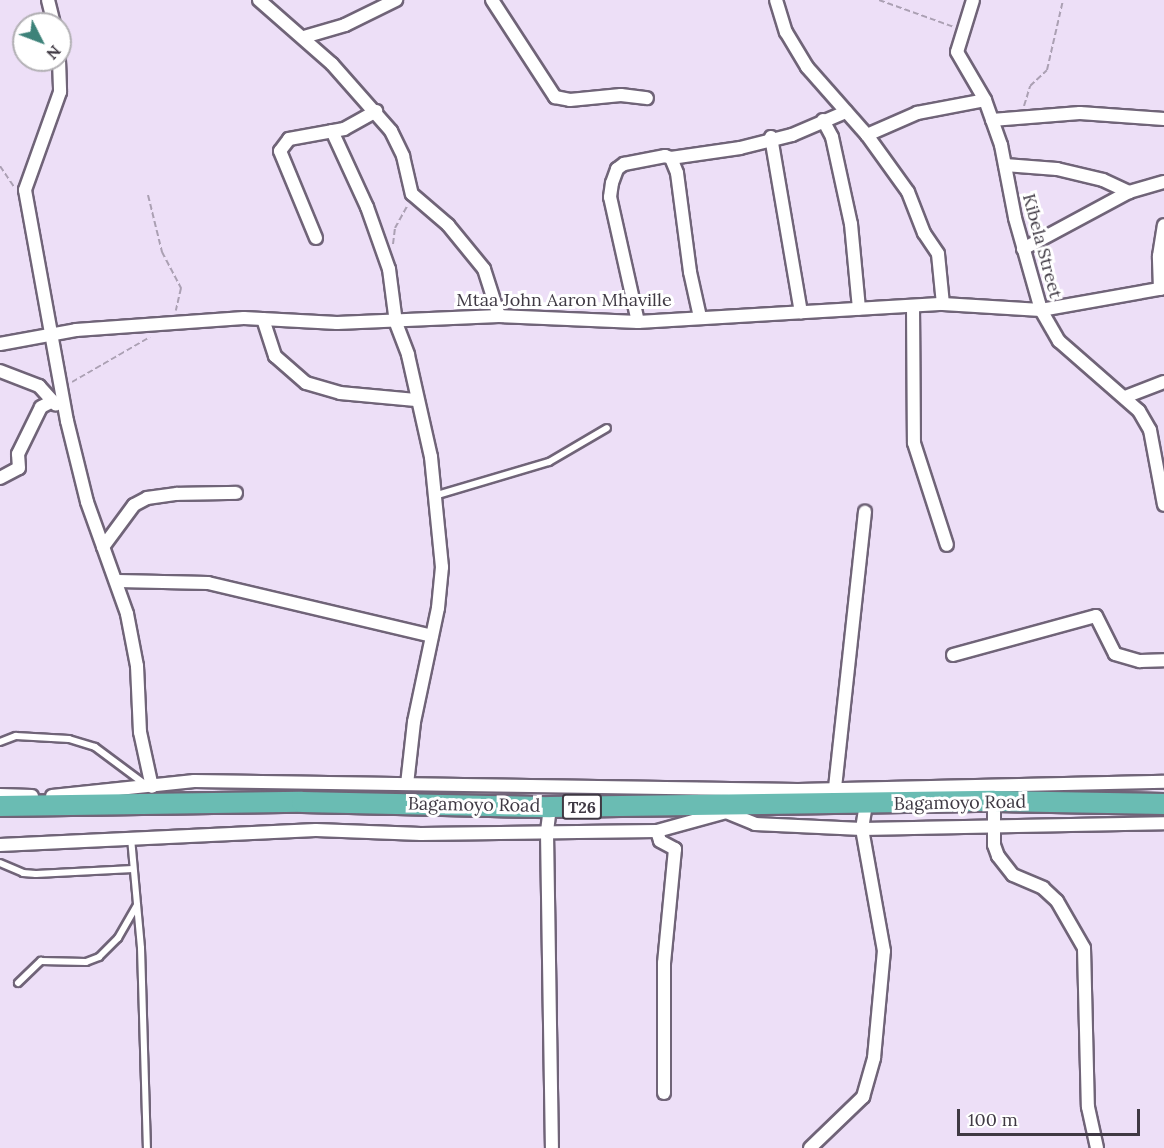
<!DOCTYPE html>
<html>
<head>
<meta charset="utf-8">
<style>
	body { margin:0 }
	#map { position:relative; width:1164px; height:1148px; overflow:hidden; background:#eddff7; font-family:Lora,serif }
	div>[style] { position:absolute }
	.path>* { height:2px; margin-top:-1px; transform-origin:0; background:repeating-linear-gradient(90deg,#aba0b3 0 6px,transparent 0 9px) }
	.roads { filter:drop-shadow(2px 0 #706478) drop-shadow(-2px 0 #706478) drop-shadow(0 2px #706478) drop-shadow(0 -2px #706478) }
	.service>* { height:6px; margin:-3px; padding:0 3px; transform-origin:3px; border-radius:3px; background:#fff }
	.minor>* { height:12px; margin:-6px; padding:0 6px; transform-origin:6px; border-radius:6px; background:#fff }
	.trunk>* { height:20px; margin:-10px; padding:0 10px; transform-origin:10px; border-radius:10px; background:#6abcb3 }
	span { translate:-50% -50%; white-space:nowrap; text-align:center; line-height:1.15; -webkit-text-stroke:6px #fff; paint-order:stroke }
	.shield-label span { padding:2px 4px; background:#fff; border:2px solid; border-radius:4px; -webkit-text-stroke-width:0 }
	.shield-label { font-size:16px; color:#3f3943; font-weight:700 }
	.street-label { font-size:18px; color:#3f3943 }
	.north { position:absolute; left:12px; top:12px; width:60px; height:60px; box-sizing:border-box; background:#fff; border:2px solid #b2b0b4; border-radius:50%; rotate:132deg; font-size:16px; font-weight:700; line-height:24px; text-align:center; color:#3f3943 }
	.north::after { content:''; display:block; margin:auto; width:21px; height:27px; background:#3d8279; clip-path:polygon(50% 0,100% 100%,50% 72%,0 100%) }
	.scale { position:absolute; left:957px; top:1109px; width:183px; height:27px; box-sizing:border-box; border:3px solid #3f3943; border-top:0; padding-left:8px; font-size:18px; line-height:21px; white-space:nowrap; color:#3f3943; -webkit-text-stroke:4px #fff; paint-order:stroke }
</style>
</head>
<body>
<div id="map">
	<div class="path">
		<i style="left:879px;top:0;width:80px;rotate:19.8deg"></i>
		<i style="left:1024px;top:106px;width:21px;rotate:-73deg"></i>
		<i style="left:1030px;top:86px;width:23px;rotate:-43deg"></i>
		<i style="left:1047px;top:70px;width:72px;rotate:-77.1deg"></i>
		<i style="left:0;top:166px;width:25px;rotate:56deg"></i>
		<i style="left:148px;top:195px;width:59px;rotate:76.2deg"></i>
		<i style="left:162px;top:252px;width:41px;rotate:62.2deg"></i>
		<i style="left:181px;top:288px;width:23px;rotate:103deg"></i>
		<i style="left:393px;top:244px;width:16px;rotate:-83deg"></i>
		<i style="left:395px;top:228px;width:26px;rotate:-61deg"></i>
		<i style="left:72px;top:382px;width:90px;rotate:-30deg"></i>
	</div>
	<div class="roads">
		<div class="service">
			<i style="left:434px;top:496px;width:120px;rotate:-16.5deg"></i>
			<i style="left:549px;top:462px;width:67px;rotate:-30.4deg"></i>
			<i style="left:0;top:742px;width:17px;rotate:-21deg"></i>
			<i style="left:16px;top:736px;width:53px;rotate:3.2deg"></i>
			<i style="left:69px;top:739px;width:27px;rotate:17deg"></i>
			<i style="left:95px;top:747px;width:64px;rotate:36.7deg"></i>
			<i style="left:131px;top:838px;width:110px;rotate:84.8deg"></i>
			<i style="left:141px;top:948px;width:200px;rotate:88.3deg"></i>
			<i style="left:0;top:863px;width:25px;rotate:23deg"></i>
			<i style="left:23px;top:873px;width:13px;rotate:4deg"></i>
			<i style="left:36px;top:874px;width:97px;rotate:-3deg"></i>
			<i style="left:18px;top:983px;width:32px;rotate:-44deg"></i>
			<i style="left:41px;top:961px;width:45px;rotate:1.3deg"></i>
			<i style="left:86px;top:962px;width:14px;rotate:-21deg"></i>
			<i style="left:99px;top:957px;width:27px;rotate:-45deg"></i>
			<i style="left:118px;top:938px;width:38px;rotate:-60deg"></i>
		</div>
		<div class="minor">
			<i style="left:48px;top:0;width:25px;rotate:76deg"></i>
			<i style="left:259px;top:0;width:97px;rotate:41.2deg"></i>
			<i style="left:332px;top:64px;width:89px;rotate:48.6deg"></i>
			<i style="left:391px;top:131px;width:28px;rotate:64deg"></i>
			<i style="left:403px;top:156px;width:39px;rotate:77deg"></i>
			<i style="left:412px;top:194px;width:48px;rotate:40.7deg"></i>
			<i style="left:448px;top:225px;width:57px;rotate:50.7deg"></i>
			<i style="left:484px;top:269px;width:49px;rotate:72.3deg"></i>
			<i style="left:492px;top:0;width:116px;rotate:57deg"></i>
			<i style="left:555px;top:97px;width:15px;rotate:11deg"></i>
			<i style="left:570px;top:100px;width:51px;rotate:-5.6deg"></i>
			<i style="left:621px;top:95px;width:26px;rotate:7deg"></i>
			<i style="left:776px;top:0;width:34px;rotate:73deg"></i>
			<i style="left:786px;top:32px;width:41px;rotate:59deg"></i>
			<i style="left:807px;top:67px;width:91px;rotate:48.6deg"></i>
			<i style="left:867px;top:135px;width:70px;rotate:54.3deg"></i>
			<i style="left:908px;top:192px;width:44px;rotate:68.7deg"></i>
			<i style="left:924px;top:233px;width:25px;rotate:56deg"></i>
			<i style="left:938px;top:254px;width:50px;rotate:84.3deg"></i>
			<i style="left:973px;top:0;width:54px;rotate:107.1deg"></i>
			<i style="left:957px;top:52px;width:56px;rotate:59.7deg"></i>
			<i style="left:985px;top:100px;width:48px;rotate:70.4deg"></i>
			<i style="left:1001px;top:145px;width:74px;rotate:79.1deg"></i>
			<i style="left:1015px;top:218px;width:96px;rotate:74.2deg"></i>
			<i style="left:1041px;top:310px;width:36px;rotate:60deg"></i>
			<i style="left:1059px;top:341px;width:106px;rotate:41.2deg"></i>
			<i style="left:1139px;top:411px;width:22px;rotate:60deg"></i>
			<i style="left:1150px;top:430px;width:76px;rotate:79.4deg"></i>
			<i style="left:304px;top:37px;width:43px;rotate:-16.3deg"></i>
			<i style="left:345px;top:25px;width:57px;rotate:-26.1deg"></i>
			<i style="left:59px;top:60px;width:32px;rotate:88deg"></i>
			<i style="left:60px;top:92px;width:104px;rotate:109.7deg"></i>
			<i style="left:25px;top:190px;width:235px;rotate:79.7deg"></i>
			<i style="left:67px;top:421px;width:83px;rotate:76.1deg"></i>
			<i style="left:87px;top:502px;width:119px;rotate:70.3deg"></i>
			<i style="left:127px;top:614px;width:53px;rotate:79.1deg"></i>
			<i style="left:137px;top:666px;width:66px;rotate:87.4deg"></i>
			<i style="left:140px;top:732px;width:56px;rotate:77.7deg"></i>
			<i style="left:823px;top:120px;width:19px;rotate:62deg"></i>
			<i style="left:832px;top:137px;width:89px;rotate:77.7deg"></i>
			<i style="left:851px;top:224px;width:85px;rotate:84.6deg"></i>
			<i style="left:992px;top:120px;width:88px;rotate:-4.5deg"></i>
			<i style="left:1080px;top:113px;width:84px;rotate:4.1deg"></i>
			<i style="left:332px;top:131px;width:84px;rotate:65.3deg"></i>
			<i style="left:367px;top:207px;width:66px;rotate:70.5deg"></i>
			<i style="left:389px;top:269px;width:54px;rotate:82.6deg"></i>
			<i style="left:396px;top:323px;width:34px;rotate:69deg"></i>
			<i style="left:408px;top:355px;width:105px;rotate:77.3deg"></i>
			<i style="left:431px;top:457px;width:111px;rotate:84.3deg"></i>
			<i style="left:442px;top:567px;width:41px;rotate:95.6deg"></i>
			<i style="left:438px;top:608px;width:116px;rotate:101.9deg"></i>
			<i style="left:414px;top:722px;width:62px;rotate:96.4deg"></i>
			<i style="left:867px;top:135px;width:55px;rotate:-23.7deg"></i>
			<i style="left:917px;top:113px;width:69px;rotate:-10.8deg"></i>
			<i style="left:771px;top:137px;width:178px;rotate:80.3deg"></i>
			<i style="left:671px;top:158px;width:70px;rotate:-8.2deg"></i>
			<i style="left:740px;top:148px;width:54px;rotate:-14deg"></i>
			<i style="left:792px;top:135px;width:59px;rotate:-23.1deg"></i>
			<i style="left:1005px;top:165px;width:52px;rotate:4.4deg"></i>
			<i style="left:1057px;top:169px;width:47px;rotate:13.4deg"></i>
			<i style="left:1103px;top:180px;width:29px;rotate:25deg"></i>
			<i style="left:316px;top:238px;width:94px;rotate:-112.5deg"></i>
			<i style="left:280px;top:151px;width:15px;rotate:-53deg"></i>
			<i style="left:289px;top:139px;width:56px;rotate:-10.3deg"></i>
			<i style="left:344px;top:129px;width:37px;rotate:-29deg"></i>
			<i style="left:1023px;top:249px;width:120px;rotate:-28.3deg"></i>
			<i style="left:1129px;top:192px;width:36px;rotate:-16deg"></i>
			<i style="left:1160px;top:289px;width:33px;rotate:-92deg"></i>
			<i style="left:1159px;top:256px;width:31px;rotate:-81deg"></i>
			<i style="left:913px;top:306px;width:137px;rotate:89.6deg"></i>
			<i style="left:914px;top:443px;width:107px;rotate:72.1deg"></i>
			<i style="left:263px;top:319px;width:39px;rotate:72deg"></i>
			<i style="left:275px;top:356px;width:41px;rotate:41.1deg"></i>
			<i style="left:306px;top:383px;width:35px;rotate:16deg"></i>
			<i style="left:340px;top:393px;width:76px;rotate:5.3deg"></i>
			<i style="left:638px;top:322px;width:128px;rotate:-102.6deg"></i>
			<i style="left:610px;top:197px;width:14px;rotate:-82deg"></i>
			<i style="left:612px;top:183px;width:15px;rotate:-70deg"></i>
			<i style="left:617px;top:169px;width:9px;rotate:-36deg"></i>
			<i style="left:624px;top:164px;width:42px;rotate:-11deg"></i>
			<i style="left:665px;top:156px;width:6px;rotate:18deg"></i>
			<i style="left:671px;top:158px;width:16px;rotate:68deg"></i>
			<i style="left:677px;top:173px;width:100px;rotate:82.5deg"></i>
			<i style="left:690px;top:272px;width:46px;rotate:77.5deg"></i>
			<i style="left:0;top:344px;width:77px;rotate:-10.4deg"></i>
			<i style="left:76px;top:330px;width:168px;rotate:-4.1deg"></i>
			<i style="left:244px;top:318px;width:93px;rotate:3.1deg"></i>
			<i style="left:337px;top:323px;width:162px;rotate:-2.5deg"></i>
			<i style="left:499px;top:316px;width:139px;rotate:2.5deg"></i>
			<i style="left:638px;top:322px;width:306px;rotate:-3.4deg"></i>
			<i style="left:943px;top:304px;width:98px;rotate:3.5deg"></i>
			<i style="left:1041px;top:310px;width:125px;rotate:-10.1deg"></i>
			<i style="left:0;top:371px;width:42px;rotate:21deg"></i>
			<i style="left:39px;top:386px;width:25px;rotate:48deg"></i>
			<i style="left:1125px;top:397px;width:42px;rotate:-21deg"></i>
			<i style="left:0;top:478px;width:21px;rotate:-28deg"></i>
			<i style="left:19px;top:468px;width:14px;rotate:-94deg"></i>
			<i style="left:18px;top:454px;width:52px;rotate:-63.9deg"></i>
			<i style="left:41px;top:407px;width:13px;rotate:-27deg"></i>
			<i style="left:103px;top:547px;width:52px;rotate:-53.6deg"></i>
			<i style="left:134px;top:505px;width:15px;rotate:-28deg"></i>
			<i style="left:147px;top:498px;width:30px;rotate:-8deg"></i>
			<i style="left:177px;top:494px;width:59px;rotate:-1deg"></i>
			<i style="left:118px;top:581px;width:90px;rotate:1.3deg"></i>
			<i style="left:208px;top:583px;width:230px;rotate:13.3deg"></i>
			<i style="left:953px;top:655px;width:148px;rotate:-15.3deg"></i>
			<i style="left:1096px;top:616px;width:42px;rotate:63.4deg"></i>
			<i style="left:1115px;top:654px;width:26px;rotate:16deg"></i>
			<i style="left:1140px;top:661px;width:24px;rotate:-2deg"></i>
			<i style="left:0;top:795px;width:32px;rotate:2deg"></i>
			<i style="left:52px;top:796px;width:143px;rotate:-6deg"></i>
			<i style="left:194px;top:781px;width:604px;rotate:0.85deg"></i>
			<i style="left:798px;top:790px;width:366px;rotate:-1.3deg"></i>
			<i style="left:834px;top:797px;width:287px;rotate:-83.8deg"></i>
			<i style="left:994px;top:801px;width:44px;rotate:90deg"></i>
			<i style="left:994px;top:845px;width:12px;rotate:70deg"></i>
			<i style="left:998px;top:856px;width:24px;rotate:52deg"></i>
			<i style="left:1013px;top:875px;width:33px;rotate:23deg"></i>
			<i style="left:1043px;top:888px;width:19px;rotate:43deg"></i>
			<i style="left:1057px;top:901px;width:54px;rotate:60.1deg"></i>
			<i style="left:1084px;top:948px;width:159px;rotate:88.6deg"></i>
			<i style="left:1088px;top:1107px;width:42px;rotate:77.6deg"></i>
			<i style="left:550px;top:807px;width:26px;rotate:97deg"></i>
			<i style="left:547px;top:833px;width:315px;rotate:89.1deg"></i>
			<i style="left:657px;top:831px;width:10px;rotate:73deg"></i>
			<i style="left:660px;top:841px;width:17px;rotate:28deg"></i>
			<i style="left:675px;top:849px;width:115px;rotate:95.5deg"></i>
			<i style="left:664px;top:963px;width:130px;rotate:90deg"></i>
			<i style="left:0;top:845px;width:316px;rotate:-2.7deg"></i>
			<i style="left:316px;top:830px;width:105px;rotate:2.2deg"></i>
			<i style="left:421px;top:834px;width:236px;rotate:-0.7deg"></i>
			<i style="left:657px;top:831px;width:72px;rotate:-15.4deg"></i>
			<i style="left:726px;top:812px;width:31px;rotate:22deg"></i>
			<i style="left:755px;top:824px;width:107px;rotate:2.7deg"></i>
			<i style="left:862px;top:829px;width:302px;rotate:-1.1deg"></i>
			<i style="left:810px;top:1148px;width:74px;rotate:-43.9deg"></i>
			<i style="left:863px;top:1097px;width:41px;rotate:-74.2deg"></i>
			<i style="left:874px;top:1058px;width:107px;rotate:-84.7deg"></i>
			<i style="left:884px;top:951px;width:124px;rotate:-100.2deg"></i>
			<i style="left:862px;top:829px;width:25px;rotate:-81deg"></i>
		</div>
		<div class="trunk">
			<i style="left:0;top:806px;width:302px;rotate:-0.8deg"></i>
			<i style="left:302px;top:802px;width:248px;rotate:1.2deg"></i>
			<i style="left:550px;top:807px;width:444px;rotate:-0.8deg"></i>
			<i style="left:994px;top:801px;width:170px;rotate:1deg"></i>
		</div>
	</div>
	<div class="shield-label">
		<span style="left:582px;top:807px">T26</span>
	</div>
	<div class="street-label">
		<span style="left:1042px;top:246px;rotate:75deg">Kibela Street</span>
		<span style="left:564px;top:300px">Mtaa John Aaron Mhaville</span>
		<span style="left:960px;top:803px;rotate:-1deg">Bagamoyo Road</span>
		<span style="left:474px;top:805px;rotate:1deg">Bagamoyo Road</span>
	</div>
	<div class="north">N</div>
	<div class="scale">100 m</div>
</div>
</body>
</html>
